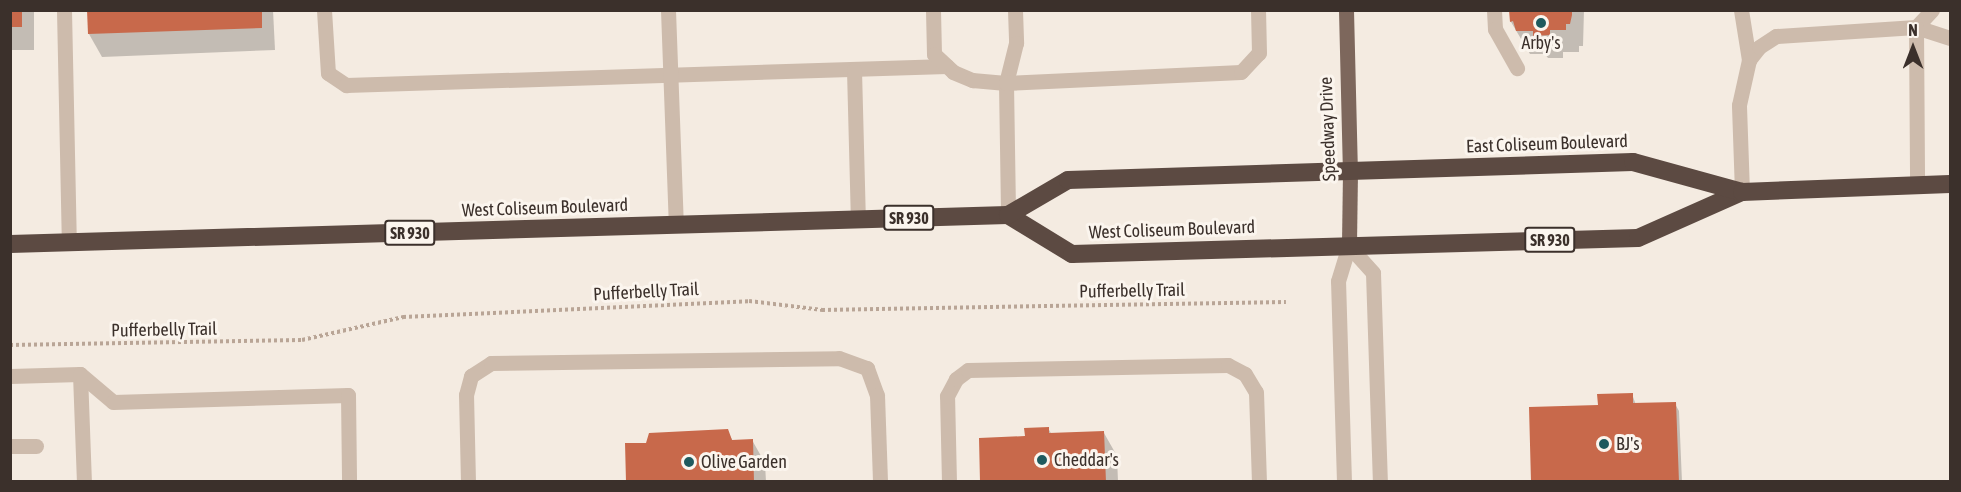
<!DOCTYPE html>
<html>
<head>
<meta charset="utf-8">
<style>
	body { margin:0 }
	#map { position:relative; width:1961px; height:492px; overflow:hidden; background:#f4ebe1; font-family:"Asap Condensed",sans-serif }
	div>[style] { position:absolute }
	.shadow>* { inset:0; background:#0003; transform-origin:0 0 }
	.building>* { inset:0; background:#c8694b; transform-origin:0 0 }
	.path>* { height:4px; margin-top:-2px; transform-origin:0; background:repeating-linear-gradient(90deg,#b9a596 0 3px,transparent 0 6px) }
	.minor>* { height:15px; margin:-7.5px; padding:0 7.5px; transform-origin:7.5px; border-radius:7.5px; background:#cdbbac }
	.major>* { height:15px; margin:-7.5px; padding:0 7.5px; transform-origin:7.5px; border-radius:7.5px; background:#7d675c }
	.highway>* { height:18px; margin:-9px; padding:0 9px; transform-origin:9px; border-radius:9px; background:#5c4a42 }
	.dots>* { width:16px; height:16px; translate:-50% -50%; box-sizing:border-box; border:3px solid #fbf5ee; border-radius:50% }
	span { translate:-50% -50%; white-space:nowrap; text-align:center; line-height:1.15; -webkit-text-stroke:6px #fbf5ee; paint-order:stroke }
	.shield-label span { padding:2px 4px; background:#fbf5ee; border:2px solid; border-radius:4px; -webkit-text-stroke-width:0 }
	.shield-label { font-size:16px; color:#3b302b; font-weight:700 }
	.poi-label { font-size:18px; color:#3b302b }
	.left { translate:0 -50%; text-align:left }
	.street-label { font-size:18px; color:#3b302b }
	.frame { position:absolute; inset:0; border:12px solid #3b302b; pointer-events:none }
	.north { position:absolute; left:1883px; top:18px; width:60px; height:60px; -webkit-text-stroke:4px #fbf5ee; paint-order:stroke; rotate:0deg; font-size:16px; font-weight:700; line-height:24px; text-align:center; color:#3b302b }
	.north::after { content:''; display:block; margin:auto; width:21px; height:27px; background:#3b302b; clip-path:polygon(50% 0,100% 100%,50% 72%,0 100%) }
</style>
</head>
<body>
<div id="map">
	<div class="shadow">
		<i style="left:10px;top:10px;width:24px;height:40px"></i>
		<i style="clip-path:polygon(88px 10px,273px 10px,275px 50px,102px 57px,89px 34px)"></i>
		<i style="clip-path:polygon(1511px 10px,1584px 10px,1583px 46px,1579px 46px,1579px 52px,1563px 52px,1563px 58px,1548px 58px,1545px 54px,1530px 54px,1511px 22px)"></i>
		<i style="clip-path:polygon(1632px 394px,1636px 405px,1675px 404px,1679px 411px,1682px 482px,1533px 482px,1599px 407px)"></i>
		<i style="clip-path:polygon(1048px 428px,1052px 435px,1104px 433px,1117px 456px,1118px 482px,982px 482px,1026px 437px)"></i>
		<i style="clip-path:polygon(727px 431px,733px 441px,752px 440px,765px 463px,766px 482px,627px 482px,647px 444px)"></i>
	</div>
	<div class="building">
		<i style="left:10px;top:10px;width:12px;height:17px"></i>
		<i style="clip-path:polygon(87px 10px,262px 10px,262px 28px,88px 34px)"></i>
		<i style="clip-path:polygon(1509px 10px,1572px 10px,1572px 15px,1570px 24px,1566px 24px,1566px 30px,1550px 30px,1550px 35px,1533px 36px,1533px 31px,1516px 31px,1513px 21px,1510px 22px)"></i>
		<i style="clip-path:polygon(1633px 393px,1633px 403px,1676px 402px,1679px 482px,1531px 482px,1529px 407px,1598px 405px,1597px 394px)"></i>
		<i style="clip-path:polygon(1049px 427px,1049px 433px,1104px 431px,1106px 482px,980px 482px,979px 438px,1025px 436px,1024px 428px)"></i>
		<i style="clip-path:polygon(728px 429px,732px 440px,753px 439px,754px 482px,626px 482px,625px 443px,646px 443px,649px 433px)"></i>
	</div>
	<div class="path">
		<i style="left:10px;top:345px;width:292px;rotate:-1deg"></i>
		<i style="left:302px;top:340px;width:104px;rotate:-12.8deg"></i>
		<i style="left:403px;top:317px;width:346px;rotate:-2.6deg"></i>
		<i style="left:749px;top:301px;width:74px;rotate:7deg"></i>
		<i style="left:822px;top:310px;width:464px;rotate:-1deg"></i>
	</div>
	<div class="minor">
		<i style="left:64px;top:10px;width:233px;rotate:88.8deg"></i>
		<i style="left:324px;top:10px;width:63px;rotate:86.4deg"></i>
		<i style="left:328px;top:73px;width:22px;rotate:34deg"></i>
		<i style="left:346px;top:85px;width:601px;rotate:-1.81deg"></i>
		<i style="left:668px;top:10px;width:215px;rotate:87.9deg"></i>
		<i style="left:933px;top:10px;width:44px;rotate:88.7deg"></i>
		<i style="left:934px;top:54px;width:26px;rotate:43deg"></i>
		<i style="left:953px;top:72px;width:21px;rotate:23deg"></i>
		<i style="left:972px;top:80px;width:34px;rotate:5deg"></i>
		<i style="left:1006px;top:83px;width:132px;rotate:89.1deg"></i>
		<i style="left:1015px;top:10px;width:33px;rotate:88deg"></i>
		<i style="left:1016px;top:43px;width:41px;rotate:104deg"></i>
		<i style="left:1006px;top:83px;width:235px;rotate:-2.7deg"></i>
		<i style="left:1241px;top:72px;width:26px;rotate:-47deg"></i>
		<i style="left:1259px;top:53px;width:43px;rotate:-91.3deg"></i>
		<i style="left:1494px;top:10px;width:19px;rotate:87deg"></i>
		<i style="left:1495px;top:29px;width:45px;rotate:60.6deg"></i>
		<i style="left:1741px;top:10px;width:51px;rotate:80.9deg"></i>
		<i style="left:1932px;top:10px;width:23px;rotate:133deg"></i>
		<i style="left:1916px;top:27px;width:36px;rotate:18deg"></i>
		<i style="left:854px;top:70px;width:149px;rotate:88.5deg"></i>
		<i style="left:1742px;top:192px;width:87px;rotate:-92deg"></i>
		<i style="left:1739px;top:105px;width:46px;rotate:-77.5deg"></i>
		<i style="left:1749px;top:60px;width:16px;rotate:-52deg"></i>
		<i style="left:1759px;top:47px;width:20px;rotate:-33deg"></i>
		<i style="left:1776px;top:36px;width:140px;rotate:-3.7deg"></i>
		<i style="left:1916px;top:27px;width:158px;rotate:89.6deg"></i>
		<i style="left:80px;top:374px;width:108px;rotate:87.9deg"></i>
		<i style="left:10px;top:376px;width:70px;rotate:-1.6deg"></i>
		<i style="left:80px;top:374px;width:43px;rotate:40.3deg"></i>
		<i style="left:113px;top:402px;width:235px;rotate:-1.7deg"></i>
		<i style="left:348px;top:395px;width:87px;rotate:89.3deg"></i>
		<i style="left:10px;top:446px;width:26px"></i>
		<i style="left:468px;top:482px;width:87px;rotate:-91.3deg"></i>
		<i style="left:466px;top:395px;width:20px;rotate:-75deg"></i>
		<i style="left:471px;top:376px;width:24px;rotate:-33deg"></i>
		<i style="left:491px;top:363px;width:348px;rotate:-0.8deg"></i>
		<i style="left:839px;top:358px;width:30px;rotate:20deg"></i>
		<i style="left:867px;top:368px;width:29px;rotate:70deg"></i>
		<i style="left:877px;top:395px;width:87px;rotate:88deg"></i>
		<i style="left:949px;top:482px;width:86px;rotate:-91.3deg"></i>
		<i style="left:947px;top:396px;width:19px;rotate:-62deg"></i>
		<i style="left:956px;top:379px;width:15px;rotate:-37deg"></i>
		<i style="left:968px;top:370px;width:260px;rotate:-1.1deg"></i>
		<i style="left:1228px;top:365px;width:19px;rotate:28deg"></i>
		<i style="left:1245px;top:374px;width:21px;rotate:59deg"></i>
		<i style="left:1256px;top:392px;width:90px;rotate:88.1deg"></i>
		<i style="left:1344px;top:482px;width:201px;rotate:-91.7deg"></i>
		<i style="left:1338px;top:281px;width:37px;rotate:-73deg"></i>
		<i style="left:1349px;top:246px;width:36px;rotate:48deg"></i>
		<i style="left:1373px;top:273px;width:209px;rotate:88.1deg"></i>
	</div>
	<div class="major">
		<i style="left:1346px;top:10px;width:162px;rotate:88.6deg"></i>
		<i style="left:1350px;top:172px;width:74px;rotate:90.8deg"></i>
	</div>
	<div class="highway">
		<i style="left:1008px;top:215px;width:75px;rotate:31.4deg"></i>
		<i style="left:1072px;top:254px;width:566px;rotate:-1.62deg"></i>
		<i style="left:1638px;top:238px;width:114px;rotate:-23.9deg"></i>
		<i style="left:10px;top:244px;width:998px;rotate:-1.66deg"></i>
		<i style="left:1008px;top:215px;width:69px;rotate:-30.3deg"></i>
		<i style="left:1068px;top:180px;width:565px;rotate:-1.82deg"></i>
		<i style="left:1633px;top:162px;width:113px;rotate:15.4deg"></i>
		<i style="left:1742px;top:192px;width:208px;rotate:-2.2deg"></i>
	</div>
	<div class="dots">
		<i style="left:1541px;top:23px;background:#1f5a5e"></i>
		<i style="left:1604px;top:444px;background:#1f5a5e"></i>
		<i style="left:1042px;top:460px;background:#1f5a5e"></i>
		<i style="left:689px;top:462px;background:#1f5a5e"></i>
	</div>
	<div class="shield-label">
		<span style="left:909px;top:218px">SR 930</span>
		<span style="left:410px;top:233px">SR 930</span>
		<span style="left:1550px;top:240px">SR 930</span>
	</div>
	<div class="poi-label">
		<span style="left:1541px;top:43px">Arby's</span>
		<span class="left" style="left:1616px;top:444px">BJ's</span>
		<span class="left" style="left:1054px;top:460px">Cheddar's</span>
		<span class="left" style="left:701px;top:462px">Olive Garden</span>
	</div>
	<div class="street-label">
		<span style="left:1328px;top:129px;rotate:-92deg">Speedway Drive</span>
		<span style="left:1547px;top:144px;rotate:-2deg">East Coliseum Boulevard</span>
		<span style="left:545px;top:208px;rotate:-2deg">West Coliseum Boulevard</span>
		<span style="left:1172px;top:230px;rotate:-2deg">West Coliseum Boulevard</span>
		<span style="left:1132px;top:291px;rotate:-1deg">Pufferbelly Trail</span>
		<span style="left:646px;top:292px;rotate:-3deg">Pufferbelly Trail</span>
		<span style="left:164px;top:330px;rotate:-1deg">Pufferbelly Trail</span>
	</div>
	<div class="frame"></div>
	<div class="north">N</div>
</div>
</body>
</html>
